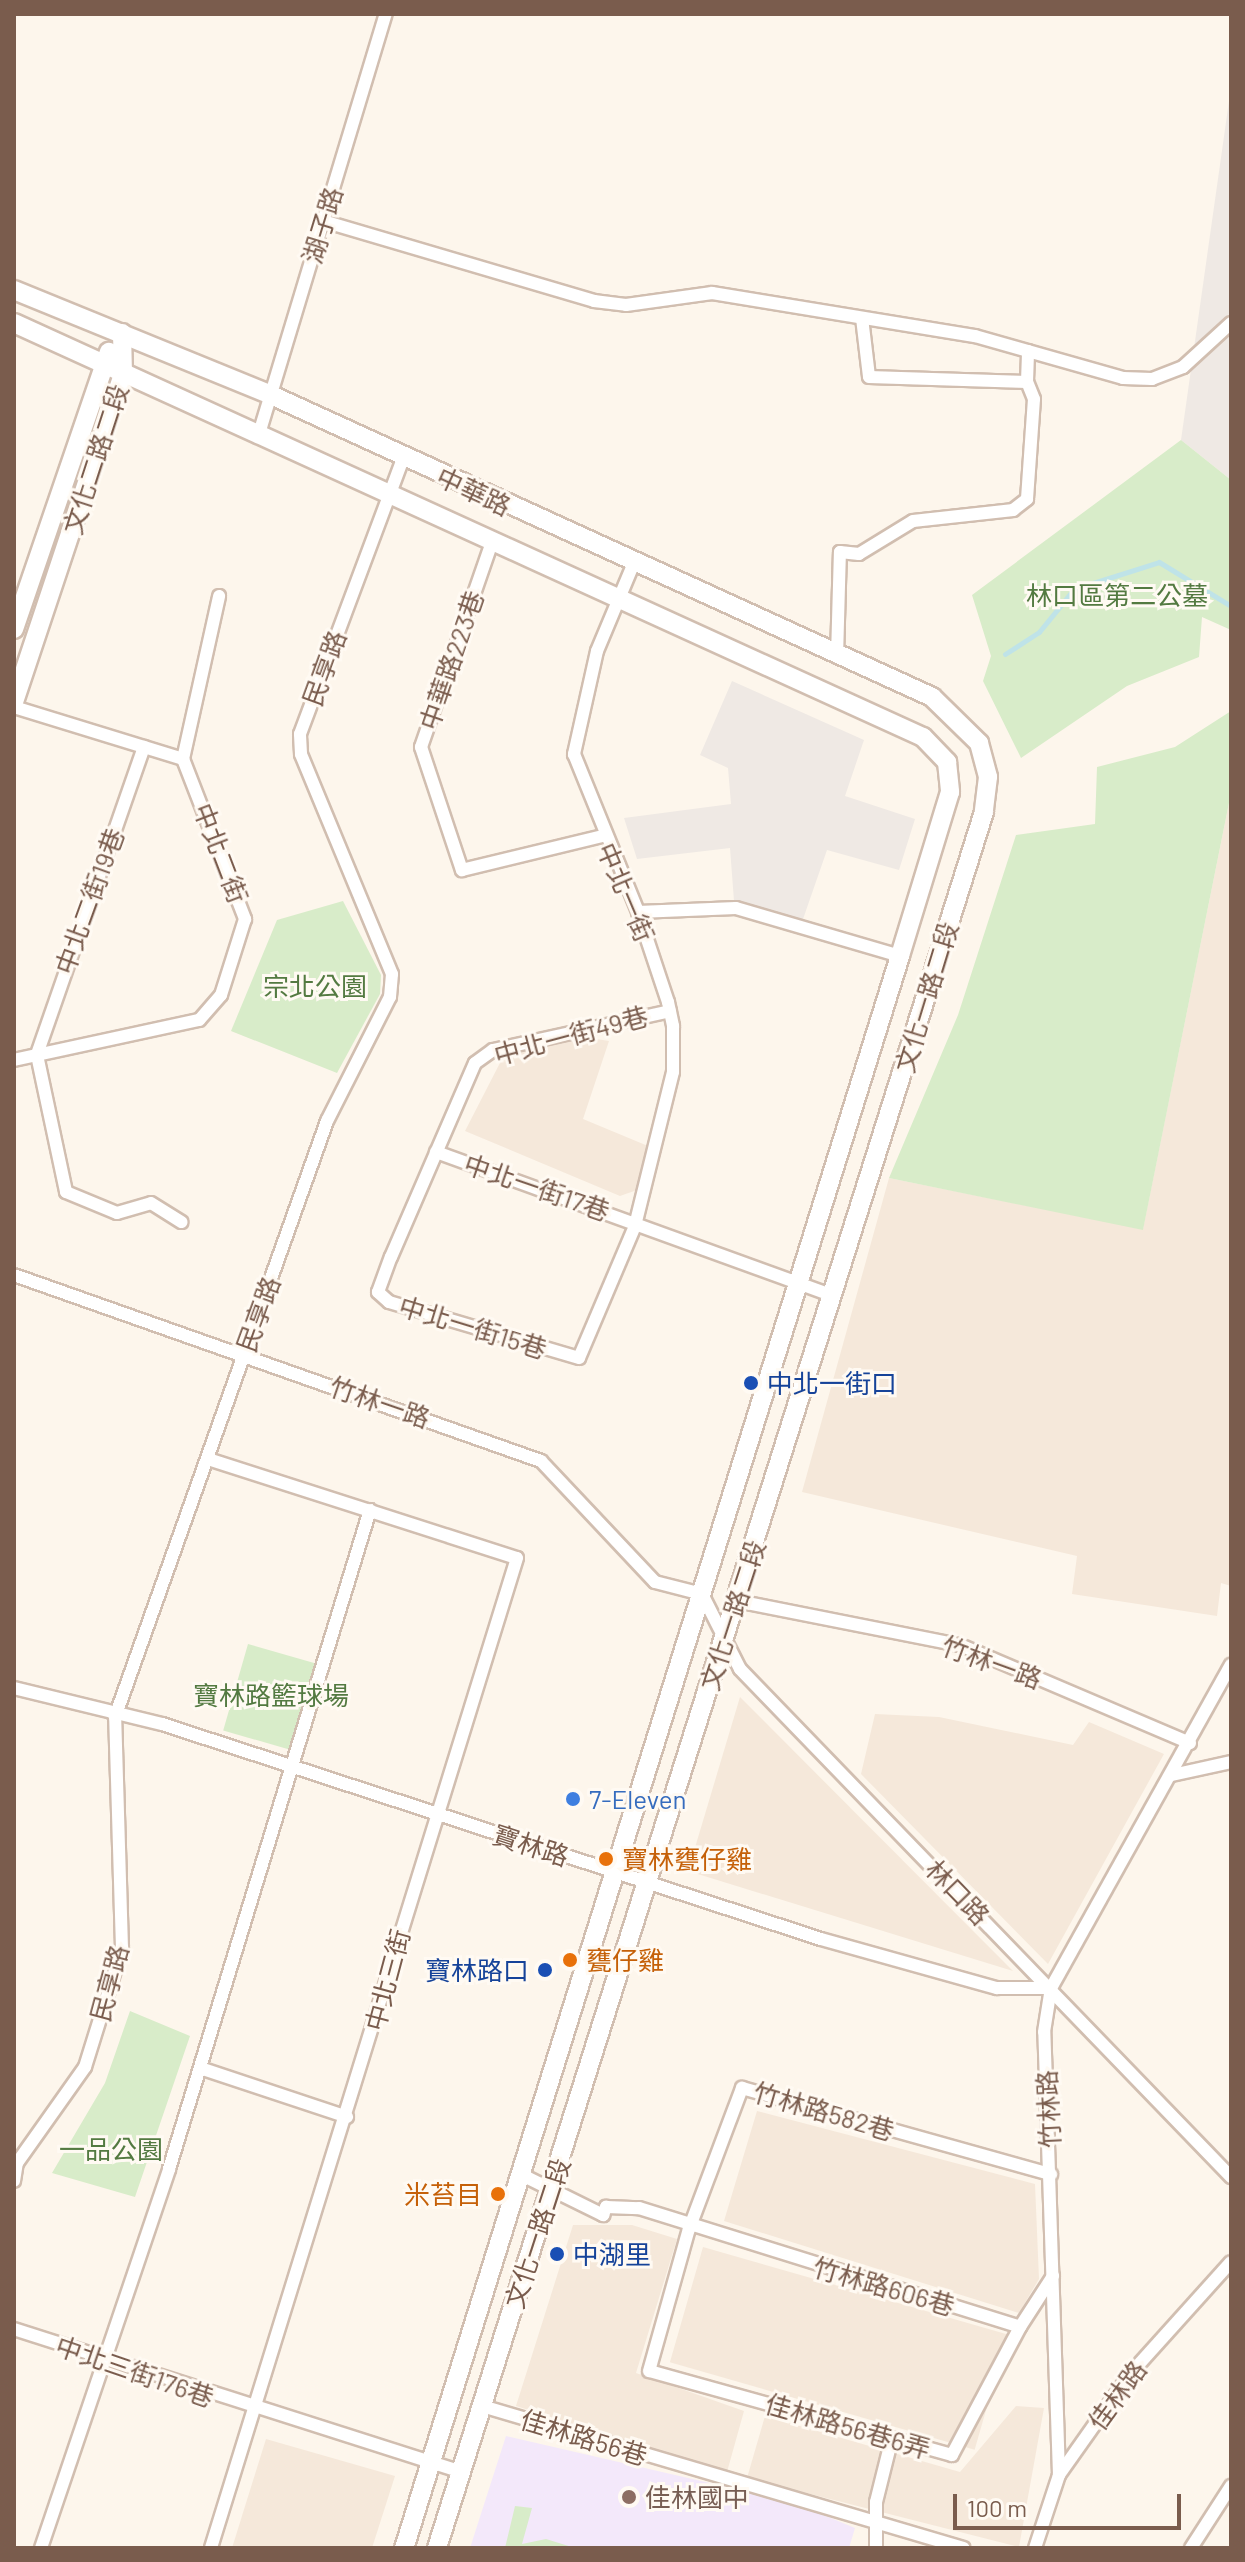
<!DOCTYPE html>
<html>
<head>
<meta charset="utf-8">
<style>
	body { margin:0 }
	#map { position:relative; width:1245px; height:2562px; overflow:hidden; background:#fdf6ec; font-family:Barlow,"Noto Sans TC",sans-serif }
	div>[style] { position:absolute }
	.residential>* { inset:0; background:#f5e8da; transform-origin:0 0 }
	.industrial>* { inset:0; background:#efe9e4 }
	.education>* { inset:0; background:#f3e8fa }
	.green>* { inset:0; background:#d8ecc9; transform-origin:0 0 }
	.stream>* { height:5px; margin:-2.5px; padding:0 2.5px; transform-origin:2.5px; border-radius:2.5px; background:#bfe3e8 }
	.roads { filter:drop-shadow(2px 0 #d1beb0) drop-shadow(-2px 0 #d1beb0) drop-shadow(0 2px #d1beb0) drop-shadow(0 -2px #d1beb0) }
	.street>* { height:12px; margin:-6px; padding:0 6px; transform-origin:6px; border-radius:6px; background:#fff }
	.secondary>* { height:18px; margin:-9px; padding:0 9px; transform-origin:9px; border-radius:9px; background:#fff }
	.dots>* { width:22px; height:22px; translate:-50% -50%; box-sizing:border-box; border:4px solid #fffaf3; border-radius:50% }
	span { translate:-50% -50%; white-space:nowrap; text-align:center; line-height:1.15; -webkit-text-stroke:6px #fffaf3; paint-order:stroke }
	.street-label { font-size:26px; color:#7a5c4d }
	.park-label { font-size:26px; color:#537a41 }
	.transit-label { font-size:26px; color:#164399 }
	.left { translate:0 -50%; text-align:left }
	.right { translate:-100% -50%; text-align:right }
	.shop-label { font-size:26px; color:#366cbe }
	.food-label { font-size:26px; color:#c56008 }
	.education-label { font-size:26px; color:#785e54 }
	.frame { position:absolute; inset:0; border:16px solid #7a5c4d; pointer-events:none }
	.scale { position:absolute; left:953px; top:2494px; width:228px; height:36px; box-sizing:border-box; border:4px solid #7a5c4d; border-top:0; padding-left:10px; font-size:24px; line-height:28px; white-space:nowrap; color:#7a5c4d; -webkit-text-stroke:6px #fffaf3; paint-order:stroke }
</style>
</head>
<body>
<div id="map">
	<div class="residential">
		<i style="clip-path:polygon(1231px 793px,1231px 1586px,1221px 1583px,1217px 1616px,1072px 1594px,1077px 1556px,802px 1492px,889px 1178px,1143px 1229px)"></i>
		<i style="clip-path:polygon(584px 1037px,609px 1041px,583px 1119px,648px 1146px,637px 1190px,620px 1196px,465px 1131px,503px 1057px)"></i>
		<i style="clip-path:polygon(740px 1697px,1013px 1971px,688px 1871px)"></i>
		<i style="clip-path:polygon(875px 1714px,939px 1717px,1073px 1745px,1089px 1722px,1164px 1754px,1048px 1964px,861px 1774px)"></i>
		<i style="clip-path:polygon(757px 2111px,1035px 2184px,1039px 2279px,1019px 2313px,724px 2221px)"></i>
		<i style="clip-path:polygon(573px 2225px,632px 2225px,677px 2239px,636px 2373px,744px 2411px,727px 2472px,516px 2406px)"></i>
		<i style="left:703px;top:2247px;width:317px;height:120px;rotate:16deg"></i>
		<i style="clip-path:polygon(1016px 2406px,1044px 2408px,1019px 2547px,747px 2478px,765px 2416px,960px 2472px)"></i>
		<i style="clip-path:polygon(266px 2439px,395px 2476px,372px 2548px,232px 2548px)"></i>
	</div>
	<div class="industrial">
		<i style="clip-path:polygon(1231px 87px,1231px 480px,1181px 440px)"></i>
		<i style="clip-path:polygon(732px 681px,864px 740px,845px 796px,915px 819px,899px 870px,827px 850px,802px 922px,734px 901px,730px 848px,637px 859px,624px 818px,731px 804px,728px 768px,700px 755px)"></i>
	</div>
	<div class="education">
		<i style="clip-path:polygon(506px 2436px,792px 2502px,855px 2528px,849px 2548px,470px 2548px)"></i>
	</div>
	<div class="green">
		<i style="clip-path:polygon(1181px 440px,1231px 480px,1231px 630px,1202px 617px,1199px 657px,1127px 686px,1021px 758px,983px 681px,991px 656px,972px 595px)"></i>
		<i style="clip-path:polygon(1231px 711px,1231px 793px,1143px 1230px,889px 1178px,958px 1015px,1016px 835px,1095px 824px,1097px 767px,1175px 747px)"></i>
		<i style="clip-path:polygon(343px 901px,381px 975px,380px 994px,337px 1073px,231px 1031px,277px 920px)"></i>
		<i style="left:248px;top:1644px;width:76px;height:90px;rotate:16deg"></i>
		<i style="clip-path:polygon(130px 2011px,190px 2036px,135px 2197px,52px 2173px,105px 2083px)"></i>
		<i style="clip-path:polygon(515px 2506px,532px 2508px,522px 2544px,546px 2539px,575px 2548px,505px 2548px)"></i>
	</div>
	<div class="stream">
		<i style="left:1005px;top:654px;width:40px;rotate:-32.9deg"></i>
		<i style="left:1039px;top:632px;width:55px;rotate:-50.9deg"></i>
		<i style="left:1074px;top:589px;width:89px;rotate:-17.6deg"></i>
		<i style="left:1159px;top:562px;width:84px;rotate:31.4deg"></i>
	</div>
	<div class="roads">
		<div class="street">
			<i style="left:323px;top:221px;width:283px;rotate:16.4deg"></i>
			<i style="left:594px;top:301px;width:32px;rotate:7deg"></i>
			<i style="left:626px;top:305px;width:87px;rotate:-7.9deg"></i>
			<i style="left:712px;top:293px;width:266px;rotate:9.3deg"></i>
			<i style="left:975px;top:336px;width:154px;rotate:15.8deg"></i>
			<i style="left:1123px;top:378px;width:29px;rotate:2deg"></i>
			<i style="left:1152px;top:379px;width:33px;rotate:-21deg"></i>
			<i style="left:1183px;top:367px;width:65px;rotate:-42.5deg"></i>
			<i style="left:862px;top:318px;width:59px;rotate:83.2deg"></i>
			<i style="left:869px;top:377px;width:158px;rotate:1.8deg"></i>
			<i style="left:1027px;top:382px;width:31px;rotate:-88deg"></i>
			<i style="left:258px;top:437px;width:442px;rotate:-73.2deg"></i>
			<i style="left:492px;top:542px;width:217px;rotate:109.1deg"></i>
			<i style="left:421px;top:747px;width:130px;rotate:71.6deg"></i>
			<i style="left:462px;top:870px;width:145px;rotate:-13.6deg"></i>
			<i style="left:633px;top:565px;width:93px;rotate:112.7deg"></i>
			<i style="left:597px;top:651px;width:106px;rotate:102.6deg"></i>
			<i style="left:574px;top:754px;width:170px;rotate:67.9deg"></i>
			<i style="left:638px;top:912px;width:95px;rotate:71.6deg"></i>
			<i style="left:668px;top:1002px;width:25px;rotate:78deg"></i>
			<i style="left:673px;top:1026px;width:46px;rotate:90deg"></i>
			<i style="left:673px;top:1072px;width:159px;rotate:103.9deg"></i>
			<i style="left:635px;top:1226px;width:143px;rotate:113deg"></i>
			<i style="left:579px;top:1358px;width:198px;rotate:-163.6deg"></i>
			<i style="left:389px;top:1302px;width:15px;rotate:-138deg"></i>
			<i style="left:378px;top:1292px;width:37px;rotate:-70deg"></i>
			<i style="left:391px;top:1257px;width:211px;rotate:-66.6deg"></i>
			<i style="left:475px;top:1063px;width:22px;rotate:-36deg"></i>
			<i style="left:493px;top:1050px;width:181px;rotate:-12.4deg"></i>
			<i style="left:837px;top:657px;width:105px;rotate:-88.4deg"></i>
			<i style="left:840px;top:552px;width:19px;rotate:6deg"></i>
			<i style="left:859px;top:554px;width:63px;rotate:-31.4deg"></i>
			<i style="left:913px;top:521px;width:101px;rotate:-6.3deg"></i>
			<i style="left:1013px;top:510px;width:18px;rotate:-38deg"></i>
			<i style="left:1027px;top:499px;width:100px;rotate:-86deg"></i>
			<i style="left:1034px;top:399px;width:18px;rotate:-112deg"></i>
			<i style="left:14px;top:707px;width:177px;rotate:17.1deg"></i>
			<i style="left:183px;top:759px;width:172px;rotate:68.8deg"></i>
			<i style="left:245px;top:919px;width:80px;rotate:107.5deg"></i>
			<i style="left:221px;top:995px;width:33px;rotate:131deg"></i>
			<i style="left:199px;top:1020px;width:189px;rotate:167.8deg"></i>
			<i style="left:144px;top:747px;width:326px;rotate:109.2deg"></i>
			<i style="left:37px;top:1055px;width:140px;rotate:78deg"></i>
			<i style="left:66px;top:1192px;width:55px;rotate:22.4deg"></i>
			<i style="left:117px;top:1213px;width:35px;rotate:-16deg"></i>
			<i style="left:151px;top:1203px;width:36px;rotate:32deg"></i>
			<i style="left:183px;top:759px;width:167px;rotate:-77.5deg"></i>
			<i style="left:638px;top:912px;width:98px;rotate:-2.3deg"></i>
			<i style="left:736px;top:908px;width:171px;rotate:16.3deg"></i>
			<i style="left:436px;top:1152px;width:421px;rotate:19.9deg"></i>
			<i style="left:14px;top:1275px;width:559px;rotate:19.44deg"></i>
			<i style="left:541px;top:1461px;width:166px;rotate:46.7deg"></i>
			<i style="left:655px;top:1582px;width:49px;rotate:14.3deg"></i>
			<i style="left:702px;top:1594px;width:84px;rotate:63.1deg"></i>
			<i style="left:740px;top:1669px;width:707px;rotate:45.97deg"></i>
			<i style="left:208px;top:1459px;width:324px;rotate:17.8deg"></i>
			<i style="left:517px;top:1558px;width:1036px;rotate:107.18deg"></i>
			<i style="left:737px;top:1601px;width:227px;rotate:11.2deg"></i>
			<i style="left:960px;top:1645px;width:250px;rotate:23.1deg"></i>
			<i style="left:14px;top:1688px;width:152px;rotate:13.7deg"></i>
			<i style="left:162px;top:1724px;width:693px;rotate:18.07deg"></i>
			<i style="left:821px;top:1939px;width:183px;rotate:15.6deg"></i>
			<i style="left:997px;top:1988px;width:54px"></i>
			<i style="left:1172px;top:1775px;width:60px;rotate:-12.4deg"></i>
			<i style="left:200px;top:2068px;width:155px;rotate:18.4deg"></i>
			<i style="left:520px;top:2174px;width:93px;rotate:26.3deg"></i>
			<i style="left:603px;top:2215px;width:9px;rotate:-69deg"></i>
			<i style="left:606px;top:2207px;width:33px;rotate:2deg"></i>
			<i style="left:639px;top:2208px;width:399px;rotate:17.3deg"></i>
			<i style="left:1020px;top:2327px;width:61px;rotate:-57.1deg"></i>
			<i style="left:14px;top:2181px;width:18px;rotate:-81deg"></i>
			<i style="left:17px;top:2163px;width:118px;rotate:-54.7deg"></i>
			<i style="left:85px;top:2067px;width:125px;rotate:-72.7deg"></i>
			<i style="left:122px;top:1948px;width:231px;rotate:-91.7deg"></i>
			<i style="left:115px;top:1717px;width:633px;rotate:-70.42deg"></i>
			<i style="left:327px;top:1121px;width:139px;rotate:-63.1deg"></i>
			<i style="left:390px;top:997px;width:23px;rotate:-85deg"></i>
			<i style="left:392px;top:974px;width:238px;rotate:-112.5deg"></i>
			<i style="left:301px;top:754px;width:20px;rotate:-93deg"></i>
			<i style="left:300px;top:734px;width:294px;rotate:-69.5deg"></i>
			<i style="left:1020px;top:2327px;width:145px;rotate:118deg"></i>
			<i style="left:952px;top:2455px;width:314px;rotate:-164.5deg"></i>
			<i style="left:649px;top:2371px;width:148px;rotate:-74.3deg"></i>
			<i style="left:689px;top:2229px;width:151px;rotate:-69.4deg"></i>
			<i style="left:742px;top:2088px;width:321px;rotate:15.6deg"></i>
			<i style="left:14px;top:2329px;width:469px;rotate:17.7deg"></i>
			<i style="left:482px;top:2406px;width:502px;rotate:16.42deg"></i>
			<i style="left:1059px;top:2475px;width:443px;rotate:-91.9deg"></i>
			<i style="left:1044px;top:2032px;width:45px;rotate:-81deg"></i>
			<i style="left:1051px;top:1988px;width:370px;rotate:-60.9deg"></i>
			<i style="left:41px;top:2548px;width:400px;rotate:-71.3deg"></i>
			<i style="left:169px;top:2169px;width:689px;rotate:-73.04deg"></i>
			<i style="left:876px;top:2548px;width:46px;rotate:-90deg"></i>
			<i style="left:876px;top:2502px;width:66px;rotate:-76deg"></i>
			<i style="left:1035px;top:2548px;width:77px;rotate:-71.8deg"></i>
			<i style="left:1059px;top:2475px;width:125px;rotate:-54.8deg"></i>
			<i style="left:1131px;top:2373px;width:149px;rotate:-48deg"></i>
			<i style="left:1191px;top:2548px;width:74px;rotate:-57.2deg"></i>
		</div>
		<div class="secondary">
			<i style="left:14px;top:290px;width:278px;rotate:22.2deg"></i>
			<i style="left:271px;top:395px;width:727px;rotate:24.55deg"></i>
			<i style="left:932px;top:697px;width:66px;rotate:44.4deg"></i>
			<i style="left:979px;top:743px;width:35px;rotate:75deg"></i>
			<i style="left:988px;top:777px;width:35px;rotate:97deg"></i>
			<i style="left:984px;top:812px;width:1820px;rotate:107.49deg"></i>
			<i style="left:14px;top:323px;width:999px;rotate:24.49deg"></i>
			<i style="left:923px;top:737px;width:35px;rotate:46deg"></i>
			<i style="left:947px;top:762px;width:30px;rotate:84deg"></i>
			<i style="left:950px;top:792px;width:171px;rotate:107deg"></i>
			<i style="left:900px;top:956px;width:1667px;rotate:107.3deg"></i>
			<i style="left:14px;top:629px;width:293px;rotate:-71.1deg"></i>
			<i style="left:14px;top:702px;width:346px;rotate:-71.6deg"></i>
			<i style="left:123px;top:374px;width:41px;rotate:-91.4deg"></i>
		</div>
	</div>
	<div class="dots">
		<i style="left:751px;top:1383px;background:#1a4fb4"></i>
		<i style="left:573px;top:1799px;background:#3f7fe0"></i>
		<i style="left:606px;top:1859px;background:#e8710a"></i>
		<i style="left:570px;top:1960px;background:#e8710a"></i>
		<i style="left:545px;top:1970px;background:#1a4fb4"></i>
		<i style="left:498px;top:2194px;background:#e8710a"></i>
		<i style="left:557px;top:2254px;background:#1a4fb4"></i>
		<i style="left:629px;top:2497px;background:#8d6e63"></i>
	</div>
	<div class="street-label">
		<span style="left:322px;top:225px;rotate:-73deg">湖子路</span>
		<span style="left:95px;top:459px;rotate:-72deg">文化二路二段</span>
		<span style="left:474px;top:491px;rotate:25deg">中華路</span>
		<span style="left:451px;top:660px;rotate:-71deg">中華路223巷</span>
		<span style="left:324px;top:668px;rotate:-70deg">民享路</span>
		<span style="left:221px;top:853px;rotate:69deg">中北二街</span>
		<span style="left:626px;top:892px;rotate:67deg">中北一街</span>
		<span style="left:89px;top:901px;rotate:-70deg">中北二街19巷</span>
		<span style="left:926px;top:997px;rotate:-73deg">文化一路二段</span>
		<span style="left:571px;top:1035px;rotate:-15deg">中北一街49巷</span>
		<span style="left:537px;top:1187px;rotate:19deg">中北一街17巷</span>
		<span style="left:258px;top:1314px;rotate:-70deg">民享路</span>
		<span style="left:473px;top:1327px;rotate:17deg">中北一街15巷</span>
		<span style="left:380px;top:1402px;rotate:19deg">竹林一路</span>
		<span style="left:732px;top:1615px;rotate:-72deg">文化一路二段</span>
		<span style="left:992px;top:1662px;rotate:20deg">竹林一路</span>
		<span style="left:531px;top:1845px;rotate:18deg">寶林路</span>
		<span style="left:958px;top:1892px;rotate:46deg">林口路</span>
		<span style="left:387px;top:1980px;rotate:-75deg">中北三街</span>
		<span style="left:109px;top:1983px;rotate:-75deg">民享路</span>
		<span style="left:1048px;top:2109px;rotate:-93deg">竹林路</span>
		<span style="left:824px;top:2111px;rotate:16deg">竹林路582巷</span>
		<span style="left:537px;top:2233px;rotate:-72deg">文化一路二段</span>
		<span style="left:884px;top:2286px;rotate:16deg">竹林路606巷</span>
		<span style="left:135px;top:2371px;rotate:19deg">中北三街176巷</span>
		<span style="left:1117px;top:2395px;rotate:-54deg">佳林路</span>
		<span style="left:848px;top:2426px;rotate:16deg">佳林路56巷6弄</span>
		<span style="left:584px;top:2437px;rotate:17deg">佳林路56巷</span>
	</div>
	<div class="park-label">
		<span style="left:1117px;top:595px">林口區第二公墓</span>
		<span style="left:315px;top:986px">宗北公園</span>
		<span style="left:271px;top:1695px">寶林路籃球場</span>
		<span style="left:111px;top:2149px">一品公園</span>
	</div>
	<div class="transit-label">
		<span class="left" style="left:767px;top:1383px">中北一街口</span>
		<span class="right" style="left:529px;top:1970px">寶林路口</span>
		<span class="left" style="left:573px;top:2254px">中湖里</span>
	</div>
	<div class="shop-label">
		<span class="left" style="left:589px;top:1799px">7-Eleven</span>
	</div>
	<div class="food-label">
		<span class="left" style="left:622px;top:1859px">寶林甕仔雞</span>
		<span class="left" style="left:586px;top:1960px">甕仔雞</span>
		<span class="right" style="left:482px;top:2194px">米苔目</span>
	</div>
	<div class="education-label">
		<span class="left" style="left:645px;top:2497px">佳林國中</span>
	</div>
	<div class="frame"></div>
	<div class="scale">100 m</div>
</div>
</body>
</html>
